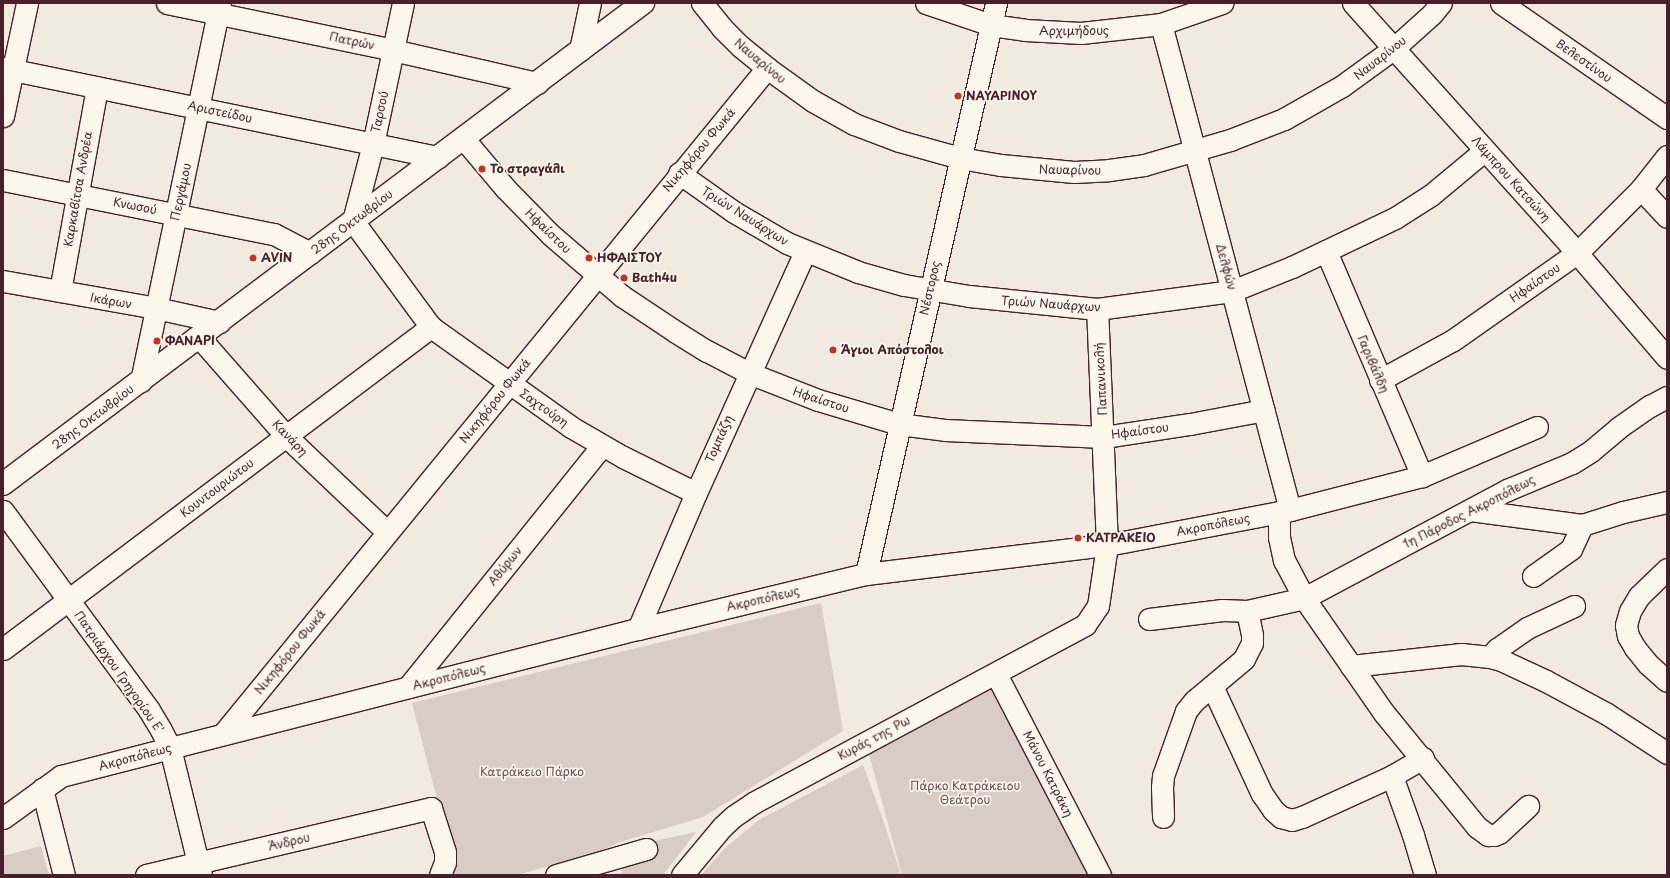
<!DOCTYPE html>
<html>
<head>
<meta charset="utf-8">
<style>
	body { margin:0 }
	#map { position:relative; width:1670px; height:878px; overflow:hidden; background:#f0eae0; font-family:"Playpen Sans",sans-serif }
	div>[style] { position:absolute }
	.green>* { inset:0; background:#d8ccc6 }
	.roads { filter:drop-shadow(1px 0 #4a1f2b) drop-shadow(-1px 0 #4a1f2b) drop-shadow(0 1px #4a1f2b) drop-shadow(0 -1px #4a1f2b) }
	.minor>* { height:21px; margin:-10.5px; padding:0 10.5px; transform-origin:10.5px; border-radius:10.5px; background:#fbf7ec }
	.major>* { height:22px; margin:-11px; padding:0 11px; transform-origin:11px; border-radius:11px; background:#fbf7ec }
	.dots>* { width:11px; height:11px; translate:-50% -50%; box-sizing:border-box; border:2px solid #fbf7ec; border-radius:50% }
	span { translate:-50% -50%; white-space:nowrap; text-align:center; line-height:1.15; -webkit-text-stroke:3.5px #fbf7ec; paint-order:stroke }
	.street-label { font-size:12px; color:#4a1f2b }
	.poi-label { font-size:12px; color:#4a1f2b; font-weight:700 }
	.left { translate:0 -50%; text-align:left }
	.park-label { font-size:12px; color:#6e4a52 }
	.frame { position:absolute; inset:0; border:4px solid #4a1f2b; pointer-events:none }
</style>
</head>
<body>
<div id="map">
	<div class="green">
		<i style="clip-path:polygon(821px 603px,843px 731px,703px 817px,620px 842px,598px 852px,517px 875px,447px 875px,453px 860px,412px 703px)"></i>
		<i style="clip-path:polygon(996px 674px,1098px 875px,902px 875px,866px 743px)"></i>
		<i style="clip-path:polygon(863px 765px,881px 814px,901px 875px,701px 875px,725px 848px,759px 820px)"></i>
		<i style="clip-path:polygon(696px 832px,663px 875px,613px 875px,622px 873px,617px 849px)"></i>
		<i style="clip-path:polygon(41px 846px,49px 875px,3px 875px,3px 856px)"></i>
	</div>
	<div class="roads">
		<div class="minor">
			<i style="left:167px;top:3px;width:231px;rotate:11.7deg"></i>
			<i style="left:393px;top:50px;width:148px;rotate:12.9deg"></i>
			<i style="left:403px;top:3px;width:144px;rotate:102deg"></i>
			<i style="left:373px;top:144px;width:80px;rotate:104.6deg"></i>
			<i style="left:353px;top:221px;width:132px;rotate:53.7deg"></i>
			<i style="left:431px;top:327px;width:172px;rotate:35.5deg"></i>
			<i style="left:571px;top:427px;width:60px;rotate:30deg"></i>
			<i style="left:623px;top:457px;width:81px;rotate:26.3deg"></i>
			<i style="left:702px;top:3px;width:32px;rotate:51deg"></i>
			<i style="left:722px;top:28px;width:25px;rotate:45deg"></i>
			<i style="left:740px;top:46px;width:35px;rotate:39deg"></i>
			<i style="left:767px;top:68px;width:57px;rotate:35.7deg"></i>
			<i style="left:813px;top:101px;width:47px;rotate:29.3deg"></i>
			<i style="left:854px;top:124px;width:48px;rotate:20.7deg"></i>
			<i style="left:899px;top:141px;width:63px;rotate:15.6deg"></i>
			<i style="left:960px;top:158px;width:42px;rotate:9.7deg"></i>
			<i style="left:1001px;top:165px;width:73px;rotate:5.5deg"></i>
			<i style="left:1074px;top:172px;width:35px;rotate:-3deg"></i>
			<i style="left:1109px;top:170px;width:35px;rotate:-8deg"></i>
			<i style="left:1144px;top:165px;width:90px;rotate:-16.2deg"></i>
			<i style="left:1230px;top:140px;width:58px;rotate:-21.3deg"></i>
			<i style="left:1284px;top:119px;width:67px;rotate:-29.6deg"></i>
			<i style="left:1342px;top:86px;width:63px;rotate:-36deg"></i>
			<i style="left:1393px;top:49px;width:52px;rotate:-41.9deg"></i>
			<i style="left:1432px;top:14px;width:14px;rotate:-51deg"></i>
			<i style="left:926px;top:3px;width:69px;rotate:18.7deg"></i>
			<i style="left:991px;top:25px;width:34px;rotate:8deg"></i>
			<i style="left:1025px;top:30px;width:56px;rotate:3.1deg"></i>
			<i style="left:1081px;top:33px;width:81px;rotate:-6.4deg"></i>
			<i style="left:1161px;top:24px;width:65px;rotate:-19deg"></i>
			<i style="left:1353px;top:3px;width:336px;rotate:48.1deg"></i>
			<i style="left:1577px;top:253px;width:138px;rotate:49.4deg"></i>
			<i style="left:1501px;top:3px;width:202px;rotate:34.7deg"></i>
			<i style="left:1161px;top:24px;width:503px;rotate:75.13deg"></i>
			<i style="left:580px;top:50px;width:48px;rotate:-78deg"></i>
			<i style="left:3px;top:68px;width:444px;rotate:11.6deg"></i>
			<i style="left:3px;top:116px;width:116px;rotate:-78deg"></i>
			<i style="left:463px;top:138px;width:67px;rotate:49.9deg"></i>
			<i style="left:506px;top:189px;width:64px;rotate:45.6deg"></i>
			<i style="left:551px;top:235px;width:94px;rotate:40.7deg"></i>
			<i style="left:622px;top:296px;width:65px;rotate:33.7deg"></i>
			<i style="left:676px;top:332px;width:36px;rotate:32deg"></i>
			<i style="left:707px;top:351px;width:47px;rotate:27.6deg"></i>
			<i style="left:749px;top:373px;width:74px;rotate:21.4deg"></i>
			<i style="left:818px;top:400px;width:84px;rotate:16.5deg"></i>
			<i style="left:899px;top:424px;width:46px;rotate:7.4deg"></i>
			<i style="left:945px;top:430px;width:159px;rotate:2.5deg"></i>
			<i style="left:1104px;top:437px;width:87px;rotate:-8.6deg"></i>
			<i style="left:1190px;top:424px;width:75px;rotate:-10.7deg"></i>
			<i style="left:679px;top:173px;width:67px;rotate:35.3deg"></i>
			<i style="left:734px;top:212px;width:61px;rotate:30.3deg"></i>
			<i style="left:787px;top:243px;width:77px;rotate:22.2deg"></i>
			<i style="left:858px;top:272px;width:48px;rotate:15.8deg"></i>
			<i style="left:904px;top:285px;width:66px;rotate:9.6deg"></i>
			<i style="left:969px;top:296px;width:129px;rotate:5.8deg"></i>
			<i style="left:1097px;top:309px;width:136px;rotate:-7.6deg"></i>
			<i style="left:1232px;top:291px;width:65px;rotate:-21.8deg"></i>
			<i style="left:1292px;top:267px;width:114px;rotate:-25.4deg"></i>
			<i style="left:1395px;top:218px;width:43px;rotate:-32.6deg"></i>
			<i style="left:1431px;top:195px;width:70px;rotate:-39.8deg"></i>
			<i style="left:3px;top:180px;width:276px;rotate:11.3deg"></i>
			<i style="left:274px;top:234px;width:41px;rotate:27.8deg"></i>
			<i style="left:1641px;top:189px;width:38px;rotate:47deg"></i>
			<i style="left:1326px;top:251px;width:245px;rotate:66.9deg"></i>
			<i style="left:3px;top:281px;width:155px;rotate:10deg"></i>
			<i style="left:156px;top:308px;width:65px;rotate:12.5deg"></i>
			<i style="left:60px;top:291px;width:207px;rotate:-79.7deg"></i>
			<i style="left:199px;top:337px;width:132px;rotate:48.7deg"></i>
			<i style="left:286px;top:436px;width:139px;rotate:43.5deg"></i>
			<i style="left:1380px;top:380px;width:83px;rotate:-28.7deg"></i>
			<i style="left:1453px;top:340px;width:151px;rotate:-35.1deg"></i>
			<i style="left:1577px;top:253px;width:91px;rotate:-45deg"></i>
			<i style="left:1641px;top:189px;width:42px;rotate:-51.8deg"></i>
			<i style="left:141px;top:381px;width:386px;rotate:-78.2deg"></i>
			<i style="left:1470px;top:510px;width:113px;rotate:7.6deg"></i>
			<i style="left:1582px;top:525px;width:43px;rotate:-17.6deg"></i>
			<i style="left:1623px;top:512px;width:45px;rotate:-12.8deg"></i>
			<i style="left:3px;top:511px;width:247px;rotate:53.7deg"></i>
			<i style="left:149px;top:710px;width:23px;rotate:59deg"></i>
			<i style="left:161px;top:730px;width:20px;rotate:63deg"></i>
			<i style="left:170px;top:748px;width:131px;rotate:76.3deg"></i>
			<i style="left:1279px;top:513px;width:24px;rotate:90deg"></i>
			<i style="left:1279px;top:537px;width:24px;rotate:78deg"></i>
			<i style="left:1284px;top:560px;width:43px;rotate:62.2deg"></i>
			<i style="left:1304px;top:598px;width:140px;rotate:55.2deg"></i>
			<i style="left:1384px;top:713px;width:147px;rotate:50.8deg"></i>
			<i style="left:1477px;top:827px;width:14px;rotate:36deg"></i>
			<i style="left:1488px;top:835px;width:6px"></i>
			<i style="left:1494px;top:835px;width:5px;rotate:-22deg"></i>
			<i style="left:1499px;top:833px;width:40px;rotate:-43deg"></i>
			<i style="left:1667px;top:569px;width:39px;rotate:136deg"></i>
			<i style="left:1639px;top:596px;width:17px;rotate:121deg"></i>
			<i style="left:1630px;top:611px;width:15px;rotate:106deg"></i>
			<i style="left:1626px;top:625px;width:11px;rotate:80deg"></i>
			<i style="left:1628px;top:636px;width:14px;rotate:60deg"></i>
			<i style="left:1635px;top:648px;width:21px;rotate:51deg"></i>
			<i style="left:1648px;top:664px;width:25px;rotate:42deg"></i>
			<i style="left:866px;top:574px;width:586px;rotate:-77.17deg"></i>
			<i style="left:1533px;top:576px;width:47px;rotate:-35.4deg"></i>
			<i style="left:1571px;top:549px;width:26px;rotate:-65deg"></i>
			<i style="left:1247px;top:611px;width:58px;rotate:-12.8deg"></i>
			<i style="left:1304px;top:598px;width:230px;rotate:-28deg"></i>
			<i style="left:1507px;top:490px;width:70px;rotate:-22.6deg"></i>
			<i style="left:1572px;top:463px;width:22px;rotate:-32deg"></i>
			<i style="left:1591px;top:451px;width:35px;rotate:-40deg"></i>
			<i style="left:1618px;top:428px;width:39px;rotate:-35deg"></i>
			<i style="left:1650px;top:406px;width:19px;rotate:-28deg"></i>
			<i style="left:1149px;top:619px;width:74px;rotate:-7deg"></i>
			<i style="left:1222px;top:610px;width:25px;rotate:2deg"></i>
			<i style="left:1247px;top:611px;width:25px;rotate:78deg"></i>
			<i style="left:1252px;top:635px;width:8px;rotate:90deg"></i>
			<i style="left:1252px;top:643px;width:18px;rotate:117deg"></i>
			<i style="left:1244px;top:659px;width:65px;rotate:140deg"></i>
			<i style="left:1194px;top:701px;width:13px;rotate:129deg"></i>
			<i style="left:1186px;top:711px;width:69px;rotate:109.5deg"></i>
			<i style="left:1163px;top:776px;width:11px;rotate:95deg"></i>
			<i style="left:1162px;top:787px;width:30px;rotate:88deg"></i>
			<i style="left:638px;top:629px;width:148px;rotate:-66.9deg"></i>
			<i style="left:696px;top:493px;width:265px;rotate:-65.7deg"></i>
			<i style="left:3px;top:649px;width:536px;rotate:-36.96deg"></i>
			<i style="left:1490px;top:657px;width:11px;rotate:-49deg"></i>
			<i style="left:1497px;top:649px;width:37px;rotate:-35deg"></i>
			<i style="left:1527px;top:628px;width:52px;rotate:-25.1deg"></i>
			<i style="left:1351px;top:666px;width:111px;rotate:-6.2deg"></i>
			<i style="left:1461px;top:654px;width:29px;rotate:6deg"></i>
			<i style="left:1490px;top:657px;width:11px;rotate:15deg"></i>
			<i style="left:1501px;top:660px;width:50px;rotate:25deg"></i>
			<i style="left:1546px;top:681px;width:69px;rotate:28.4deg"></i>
			<i style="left:1607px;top:714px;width:72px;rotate:33deg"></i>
			<i style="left:996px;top:674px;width:226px;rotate:62.6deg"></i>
			<i style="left:1212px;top:686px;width:119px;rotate:65.2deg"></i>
			<i style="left:1262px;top:794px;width:19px;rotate:55deg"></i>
			<i style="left:1273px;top:810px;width:11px;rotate:41deg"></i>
			<i style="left:1281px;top:817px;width:11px;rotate:15deg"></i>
			<i style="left:1292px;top:820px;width:10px;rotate:-17deg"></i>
			<i style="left:1302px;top:817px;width:99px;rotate:-24.5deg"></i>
			<i style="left:408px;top:687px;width:309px;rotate:-51.2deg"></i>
			<i style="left:223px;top:734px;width:860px;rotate:-50.76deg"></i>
			<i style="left:1423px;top:758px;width:36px;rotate:150deg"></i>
			<i style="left:1392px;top:776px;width:63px;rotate:70.4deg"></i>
			<i style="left:1413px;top:835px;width:42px;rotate:73.3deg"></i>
			<i style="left:42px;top:789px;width:89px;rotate:75.7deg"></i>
			<i style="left:3px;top:818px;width:72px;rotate:-35.9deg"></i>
			<i style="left:61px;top:776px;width:113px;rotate:-14.4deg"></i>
			<i style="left:170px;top:748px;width:483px;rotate:-14.3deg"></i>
			<i style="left:638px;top:629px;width:235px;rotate:-13.6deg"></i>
			<i style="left:866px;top:574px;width:243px;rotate:-6.9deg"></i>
			<i style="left:1107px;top:545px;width:186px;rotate:-10.8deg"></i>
			<i style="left:1290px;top:510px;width:136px;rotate:-14.4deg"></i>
			<i style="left:1422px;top:476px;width:125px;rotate:-23.1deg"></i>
			<i style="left:146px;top:875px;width:293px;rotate:-13.2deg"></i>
			<i style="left:431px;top:808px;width:46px;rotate:72.3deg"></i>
			<i style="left:445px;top:852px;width:10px;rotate:90deg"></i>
			<i style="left:445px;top:862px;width:14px;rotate:111deg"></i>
			<i style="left:556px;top:875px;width:94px;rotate:-16.1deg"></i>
			<i style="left:682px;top:875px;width:62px;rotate:-50.2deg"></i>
			<i style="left:722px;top:827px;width:16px;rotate:-43deg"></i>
			<i style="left:734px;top:816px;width:23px;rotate:-34deg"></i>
			<i style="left:753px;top:803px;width:377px;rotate:-28.2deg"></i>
			<i style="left:1085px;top:625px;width:23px;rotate:-56deg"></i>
			<i style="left:1098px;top:606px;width:62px;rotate:-81.6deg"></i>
			<i style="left:1107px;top:545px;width:236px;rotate:-92.4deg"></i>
		</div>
		<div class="major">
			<i style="left:3px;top:484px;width:801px;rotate:-36.93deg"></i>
		</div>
	</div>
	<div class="dots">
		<i style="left:958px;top:96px;background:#c8321e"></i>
		<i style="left:482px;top:169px;background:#c8321e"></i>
		<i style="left:253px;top:258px;background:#c8321e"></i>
		<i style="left:589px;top:258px;background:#c8321e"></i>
		<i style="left:624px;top:278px;background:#c8321e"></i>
		<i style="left:157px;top:341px;background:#c8321e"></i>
		<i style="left:833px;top:350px;background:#c8321e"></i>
		<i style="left:1078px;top:538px;background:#c8321e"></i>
	</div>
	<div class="street-label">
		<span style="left:1074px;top:31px">Αρχιμήδους</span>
		<span style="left:352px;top:41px;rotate:12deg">Πατρών</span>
		<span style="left:1380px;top:58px;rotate:-38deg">Ναυαρίνου</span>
		<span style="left:760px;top:61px;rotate:40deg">Ναυαρίνου</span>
		<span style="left:1584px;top:61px;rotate:35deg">Βελεστίνου</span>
		<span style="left:220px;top:112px;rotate:12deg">Αριστείδου</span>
		<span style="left:380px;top:112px;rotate:-78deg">Ταρσού</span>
		<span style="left:699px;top:150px;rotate:-50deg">Νικηφόρου Φωκά</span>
		<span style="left:1070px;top:170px;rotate:1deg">Ναυαρίνου</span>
		<span style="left:1511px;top:179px;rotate:48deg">Λάμπρου Κατσώνη</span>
		<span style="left:78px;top:189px;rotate:-80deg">Καρκαβίτσα Ανδρέα</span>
		<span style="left:181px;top:192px;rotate:-78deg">Περγάμου</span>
		<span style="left:135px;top:206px;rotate:11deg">Κνωσού</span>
		<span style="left:745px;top:216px;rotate:32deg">Τριών Ναυάρχων</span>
		<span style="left:352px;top:222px;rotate:-37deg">28ης Οκτωβρίου</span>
		<span style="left:548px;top:231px;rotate:44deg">Ηφαίστου</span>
		<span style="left:1226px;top:267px;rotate:75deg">Δελφών</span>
		<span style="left:1535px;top:283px;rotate:-35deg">Ηφαίστου</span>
		<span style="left:930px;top:288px;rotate:-77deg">Νέστορος</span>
		<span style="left:111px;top:301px;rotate:10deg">Ικάρων</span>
		<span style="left:1051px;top:304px;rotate:4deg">Τριών Ναυάρχων</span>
		<span style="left:1373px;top:364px;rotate:67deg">Γαριβάλδη</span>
		<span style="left:1101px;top:379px;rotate:-93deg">Παπανικολή</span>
		<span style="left:821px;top:400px;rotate:18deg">Ηφαίστου</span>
		<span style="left:495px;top:401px;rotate:-51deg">Νικηφόρου Φωκά</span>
		<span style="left:544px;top:408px;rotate:35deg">Σαχτούρη</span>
		<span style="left:93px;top:417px;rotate:-37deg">28ης Οκτωβρίου</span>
		<span style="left:1140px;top:431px;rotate:-8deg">Ηφαίστου</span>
		<span style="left:290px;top:438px;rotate:46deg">Κανάρη</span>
		<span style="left:719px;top:439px;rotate:-66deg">Τομπάζη</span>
		<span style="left:217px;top:488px;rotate:-37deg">Κουντουριώτου</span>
		<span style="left:1469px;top:512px;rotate:-27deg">1η Πάροδος Ακροπόλεως</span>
		<span style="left:1213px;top:525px;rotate:-11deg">Ακροπόλεως</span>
		<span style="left:505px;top:566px;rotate:-51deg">Αθύρων</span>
		<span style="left:763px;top:599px;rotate:-13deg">Ακροπόλεως</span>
		<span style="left:290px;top:652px;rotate:-51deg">Νικηφόρου Φωκά</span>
		<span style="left:119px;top:672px;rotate:55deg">Πατριάρχου Γρηγορίου Ε'</span>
		<span style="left:449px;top:677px;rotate:-14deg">Ακροπόλεως</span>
		<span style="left:874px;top:738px;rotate:-28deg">Κυράς της Ρω</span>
		<span style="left:135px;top:757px;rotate:-15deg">Ακροπόλεως</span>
		<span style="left:1048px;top:774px;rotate:63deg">Μάνου Κατράκη</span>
		<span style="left:289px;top:842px;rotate:-13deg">Άνδρου</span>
	</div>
	<div class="poi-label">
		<span class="left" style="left:966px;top:96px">ΝΑΥΑΡΙΝΟΥ</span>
		<span class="left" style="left:490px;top:169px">Το στραγάλι</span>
		<span class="left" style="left:261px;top:258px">AVIN</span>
		<span class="left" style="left:597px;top:258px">ΗΦΑΙΣΤΟΥ</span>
		<span class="left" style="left:632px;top:278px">Bath4u</span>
		<span class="left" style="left:165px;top:341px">ΦΑΝΑΡΙ</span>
		<span class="left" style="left:841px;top:350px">Άγιοι Απόστολοι</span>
		<span class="left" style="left:1086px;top:538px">ΚΑΤΡΑΚΕΙΟ</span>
	</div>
	<div class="park-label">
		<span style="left:532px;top:772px">Κατράκειο Πάρκο</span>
		<span style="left:965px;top:793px">Πάρκο Κατράκειου<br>Θεάτρου</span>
	</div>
	<div class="frame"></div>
</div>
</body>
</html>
